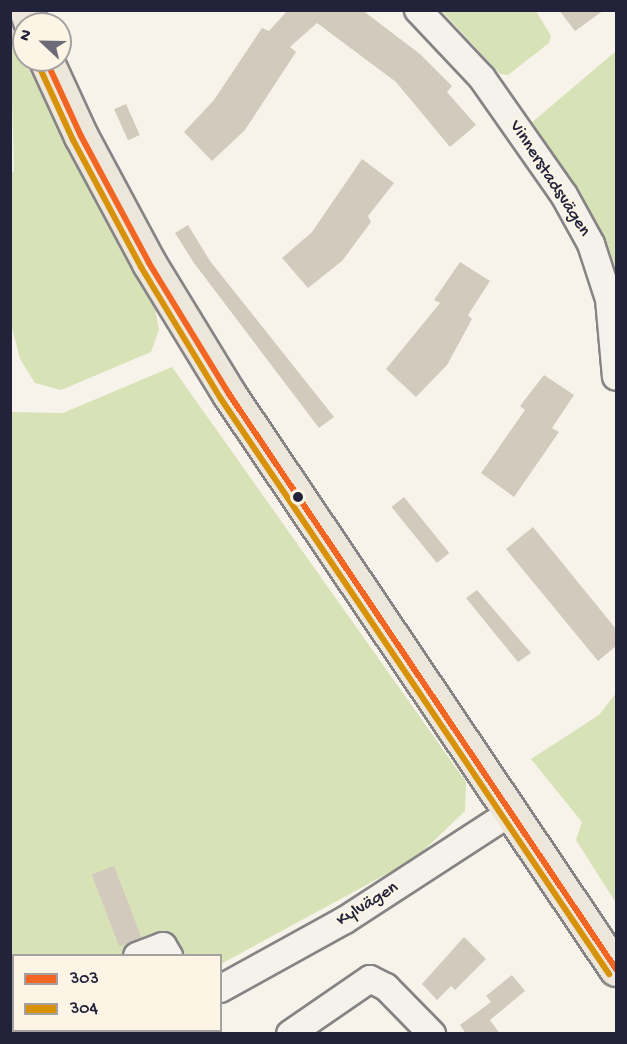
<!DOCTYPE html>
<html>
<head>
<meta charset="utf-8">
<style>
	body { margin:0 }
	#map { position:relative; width:627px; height:1044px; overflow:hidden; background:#f7f3ea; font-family:"Gochi Hand",sans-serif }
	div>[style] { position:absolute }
	.green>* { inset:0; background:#d7e3b7 }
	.building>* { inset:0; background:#d2cabd; transform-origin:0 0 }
	.roads { filter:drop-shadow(2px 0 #868485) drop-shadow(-2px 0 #868485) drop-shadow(0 2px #868485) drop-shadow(0 -2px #868485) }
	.minor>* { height:26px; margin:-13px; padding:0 13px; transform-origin:13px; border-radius:13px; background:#f5f2ec }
	.major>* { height:33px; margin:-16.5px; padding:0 16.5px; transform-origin:16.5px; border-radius:16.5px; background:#ede6da }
	.bus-1>* { height:6px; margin:-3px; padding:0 3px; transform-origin:3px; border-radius:3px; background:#f26522 }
	.bus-2>* { height:6px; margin:-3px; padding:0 3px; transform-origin:3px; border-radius:3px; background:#d79209 }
	.dots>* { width:16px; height:16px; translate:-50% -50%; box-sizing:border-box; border:3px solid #fcf5e5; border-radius:50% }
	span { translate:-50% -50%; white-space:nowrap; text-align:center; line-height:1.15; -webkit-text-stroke:4.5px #fcf5e5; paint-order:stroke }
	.street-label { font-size:18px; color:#22223b }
	.frame { position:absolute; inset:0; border:12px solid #22223b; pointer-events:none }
	.legend { position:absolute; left:12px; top:954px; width:210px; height:78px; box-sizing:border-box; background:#fcf5e5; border:2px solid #a5a1a1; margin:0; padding:8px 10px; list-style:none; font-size:18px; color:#22223b }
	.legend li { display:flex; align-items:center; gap:12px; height:30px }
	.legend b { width:30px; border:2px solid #a5a1a1 }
	.north { position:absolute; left:12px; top:12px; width:60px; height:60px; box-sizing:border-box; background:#fcf5e5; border:2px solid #a5a1a1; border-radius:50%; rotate:292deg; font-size:16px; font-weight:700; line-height:24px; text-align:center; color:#22223b }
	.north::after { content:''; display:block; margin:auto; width:21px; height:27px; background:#6d6b78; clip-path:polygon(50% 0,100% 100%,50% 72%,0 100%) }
</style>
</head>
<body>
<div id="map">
	<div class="green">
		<i style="clip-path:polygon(442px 11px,536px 11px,551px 36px,549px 43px,508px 75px,500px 74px)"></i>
		<i style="clip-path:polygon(10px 23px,24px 60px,155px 309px,159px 330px,151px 352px,61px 390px,35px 383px,20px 359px,11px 324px,10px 173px,14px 171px)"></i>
		<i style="clip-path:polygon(616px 51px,616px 391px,607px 369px,591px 270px,556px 192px,517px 135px)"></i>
		<i style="clip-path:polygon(172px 367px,466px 782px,465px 811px,416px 858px,221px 964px,220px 956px,14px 956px,14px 1030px,83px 1031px,11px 1033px,11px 412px,63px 413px)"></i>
		<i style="clip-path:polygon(616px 693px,616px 903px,576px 840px,582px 822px,531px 759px,599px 715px)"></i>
	</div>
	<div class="building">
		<i style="clip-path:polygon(288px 10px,362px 10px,420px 54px,452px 86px,447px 92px,476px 125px,450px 147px,396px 82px,317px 23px,290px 47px,296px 52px,245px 130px,212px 161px,184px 132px,214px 100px,262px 28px,269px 31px)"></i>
		<i style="clip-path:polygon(559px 10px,604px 10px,575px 31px)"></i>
		<i style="left:126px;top:104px;width:34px;height:13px;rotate:66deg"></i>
		<i style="clip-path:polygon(362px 159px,394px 183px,368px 216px,371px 222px,342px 261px,308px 288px,282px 258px,312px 232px)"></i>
		<i style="clip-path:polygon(188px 225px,210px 261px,334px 417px,319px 428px,194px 263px,175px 233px)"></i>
		<i style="clip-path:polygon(460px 262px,490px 281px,468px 315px,472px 319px,447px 365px,416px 397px,386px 369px,440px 303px,434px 300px)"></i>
		<i style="clip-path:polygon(544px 375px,574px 395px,552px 428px,559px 432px,514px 497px,481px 473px,525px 410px,520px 406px)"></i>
		<i style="left:404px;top:497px;width:72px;height:16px;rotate:51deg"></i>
		<i style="clip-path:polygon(533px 527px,616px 629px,616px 646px,598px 661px,506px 549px)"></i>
		<i style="clip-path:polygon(477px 590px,531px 653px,518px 662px,466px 598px)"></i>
		<i style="left:114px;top:866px;width:77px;height:24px;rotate:69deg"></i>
		<i style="clip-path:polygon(464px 937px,486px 959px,455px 990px,451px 986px,437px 1000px,422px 984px)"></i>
		<i style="clip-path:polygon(512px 975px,525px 991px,490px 1020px,500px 1034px,466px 1034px,460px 1025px,491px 1002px,486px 996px)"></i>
	</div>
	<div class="roads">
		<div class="minor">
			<i style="left:418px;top:10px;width:93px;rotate:46.7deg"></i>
			<i style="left:482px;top:78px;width:143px;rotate:55deg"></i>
			<i style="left:564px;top:195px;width:56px;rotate:61.1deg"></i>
			<i style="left:591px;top:244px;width:58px;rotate:71.9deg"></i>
			<i style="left:609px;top:299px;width:78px;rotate:84.9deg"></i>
			<i style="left:137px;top:956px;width:28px;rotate:-21deg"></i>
			<i style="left:163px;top:946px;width:12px;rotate:59deg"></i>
			<i style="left:220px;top:989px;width:143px;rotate:-28.9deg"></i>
			<i style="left:345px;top:920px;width:197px;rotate:-33deg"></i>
			<i style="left:128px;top:1034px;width:7px;rotate:-34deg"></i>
			<i style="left:290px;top:1034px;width:97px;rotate:-34.5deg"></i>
			<i style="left:370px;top:979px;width:18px;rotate:27deg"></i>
			<i style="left:386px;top:987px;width:66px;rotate:45.6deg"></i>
		</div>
		<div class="major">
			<i style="left:26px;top:10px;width:15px;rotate:70deg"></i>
			<i style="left:46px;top:60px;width:84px;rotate:65.3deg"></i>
			<i style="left:81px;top:136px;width:144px;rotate:61.8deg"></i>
			<i style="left:149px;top:263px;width:153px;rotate:58.6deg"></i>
			<i style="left:229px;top:394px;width:693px;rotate:56.06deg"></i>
		</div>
	</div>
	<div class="bus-1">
		<i style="left:46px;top:60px;width:84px;rotate:65.3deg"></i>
		<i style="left:81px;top:136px;width:144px;rotate:61.8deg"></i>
		<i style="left:149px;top:263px;width:153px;rotate:58.6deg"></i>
		<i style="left:229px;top:394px;width:693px;rotate:56.06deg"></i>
	</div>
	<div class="bus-2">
		<i style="left:38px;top:64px;width:84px;rotate:65.3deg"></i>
		<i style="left:73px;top:140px;width:144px;rotate:61.8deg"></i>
		<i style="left:141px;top:267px;width:154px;rotate:58.8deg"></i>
		<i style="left:221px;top:399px;width:694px;rotate:55.99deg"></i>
	</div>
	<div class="dots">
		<i style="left:298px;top:497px;background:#22223b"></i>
	</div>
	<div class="street-label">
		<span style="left:549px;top:179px;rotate:57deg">Vinnerstadsvägen</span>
		<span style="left:368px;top:905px;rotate:-32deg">Kylvägen</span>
	</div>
	<div class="frame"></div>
	<ul class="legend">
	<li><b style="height:8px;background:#f26522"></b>303</li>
	<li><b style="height:8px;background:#d79209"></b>304</li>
	</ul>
	<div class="north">N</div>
</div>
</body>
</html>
